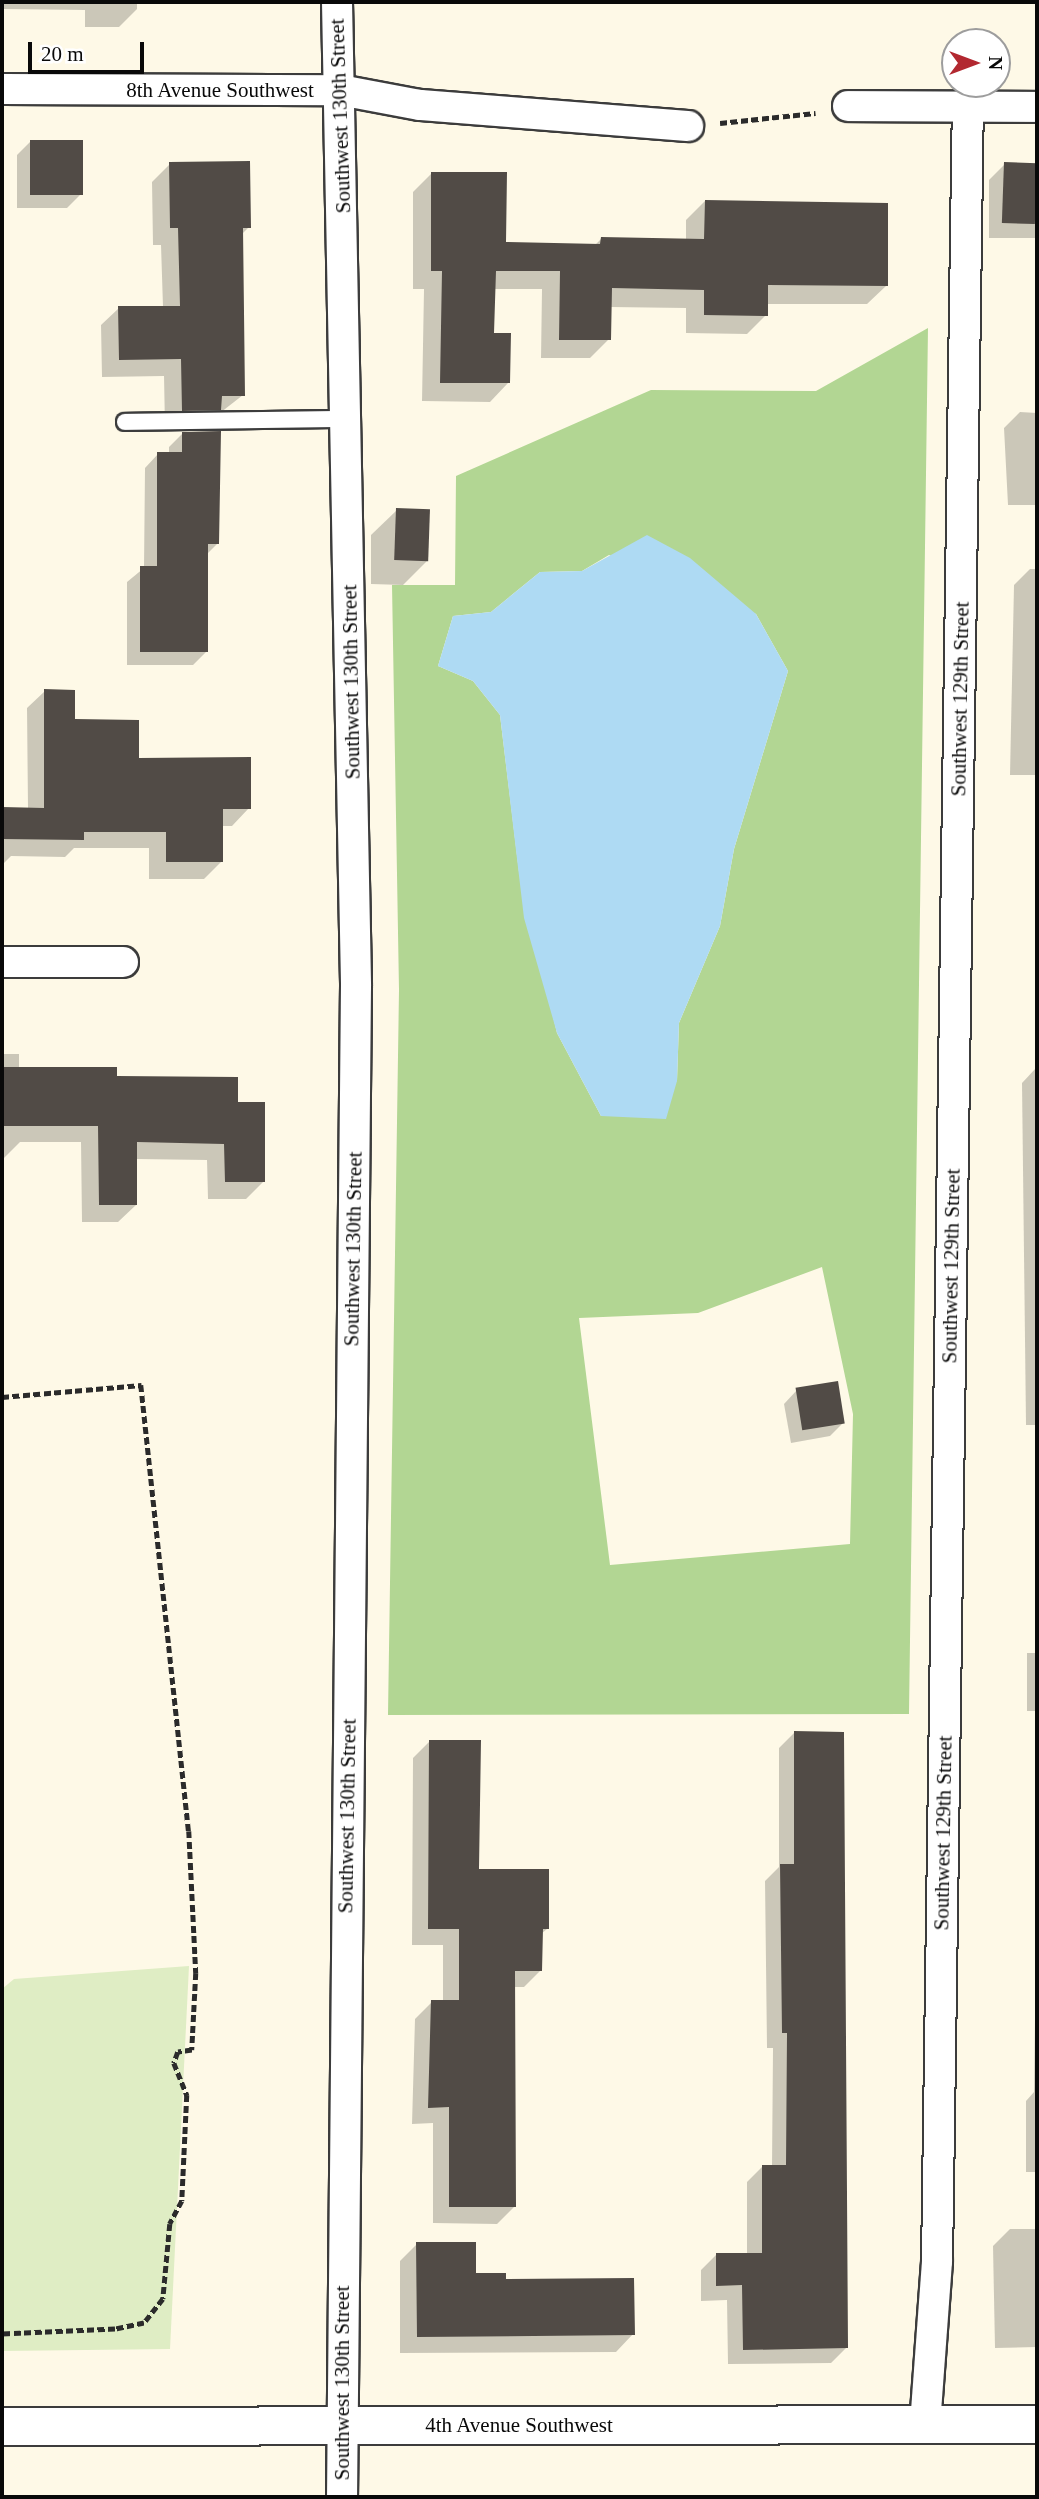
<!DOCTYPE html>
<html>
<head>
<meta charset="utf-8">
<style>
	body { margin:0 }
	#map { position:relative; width:1039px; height:2499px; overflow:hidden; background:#fef9e7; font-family:"Times New Roman",serif }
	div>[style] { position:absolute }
	.forest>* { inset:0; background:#b2d693 }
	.pitch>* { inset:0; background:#dfedc4 }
	.water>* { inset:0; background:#aedaf3 }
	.shadow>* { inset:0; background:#0003; transform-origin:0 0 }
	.building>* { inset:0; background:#514b46; transform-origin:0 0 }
	.path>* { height:4.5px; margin-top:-2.25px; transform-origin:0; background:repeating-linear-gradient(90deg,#2b2b2b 0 7px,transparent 0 10.5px) }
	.roads { filter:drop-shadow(2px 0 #3c3c3c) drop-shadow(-2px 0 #3c3c3c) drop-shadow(0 2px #3c3c3c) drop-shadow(0 -2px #3c3c3c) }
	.service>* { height:16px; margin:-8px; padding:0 8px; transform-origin:8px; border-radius:8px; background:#fff }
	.minor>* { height:30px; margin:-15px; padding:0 15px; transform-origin:15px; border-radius:15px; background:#fff }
	.tertiary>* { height:37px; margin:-18.5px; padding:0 18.5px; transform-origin:18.5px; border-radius:18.5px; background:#fff }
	span { translate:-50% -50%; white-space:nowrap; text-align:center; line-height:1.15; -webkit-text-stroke:7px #fff; paint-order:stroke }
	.street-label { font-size:21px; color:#090909 }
	.frame { position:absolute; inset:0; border:4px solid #090909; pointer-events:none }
	.north { position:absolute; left:941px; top:28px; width:70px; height:70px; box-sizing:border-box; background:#fff; border:2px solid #9d9d9d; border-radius:50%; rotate:90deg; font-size:19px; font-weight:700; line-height:28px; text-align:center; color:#090909 }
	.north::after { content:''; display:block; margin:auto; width:24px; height:32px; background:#b22830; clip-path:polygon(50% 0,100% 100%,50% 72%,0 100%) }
	.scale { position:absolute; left:28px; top:42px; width:116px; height:32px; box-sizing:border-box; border:4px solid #090909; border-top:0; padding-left:9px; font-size:21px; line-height:24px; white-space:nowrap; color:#090909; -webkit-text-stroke:5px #fff; paint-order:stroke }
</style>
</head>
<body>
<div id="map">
	<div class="forest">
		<i style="clip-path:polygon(evenodd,928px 328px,909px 1714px,388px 1715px,399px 990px,392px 585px,455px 585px,456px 476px,651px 390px,816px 391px,928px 328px,609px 555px,756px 614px,788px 671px,734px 849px,720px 926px,679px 1023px,677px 1081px,601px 1116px,557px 1033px,519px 872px,500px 715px,473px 681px,438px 666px,453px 616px,491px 612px,540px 572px,582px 571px,609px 555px,928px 328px,822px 1267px,853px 1414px,850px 1544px,610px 1565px,579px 1318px,698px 1313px,822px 1267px)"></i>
	</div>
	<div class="pitch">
		<i style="clip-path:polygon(189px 1966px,170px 2349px,2px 2351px,2px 1989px,14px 1979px)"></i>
	</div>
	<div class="water">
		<i style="clip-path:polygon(647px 535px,690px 558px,756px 614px,788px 671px,734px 849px,720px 926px,679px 1023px,677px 1081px,666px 1119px,601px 1116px,557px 1033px,524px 918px,500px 715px,473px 681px,438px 666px,453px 616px,491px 612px,540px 572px,582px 571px)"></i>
	</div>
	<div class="shadow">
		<i style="clip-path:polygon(2px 2px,137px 2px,137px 9px,119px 27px,85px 27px,85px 10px,2px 9px)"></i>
		<i style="clip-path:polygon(30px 142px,81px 194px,67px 208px,17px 208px,17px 155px)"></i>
		<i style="clip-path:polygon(170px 164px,249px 227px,241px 235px,243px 395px,202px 427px,165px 428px,164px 376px,102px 377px,101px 325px,119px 308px,163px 307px,161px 245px,153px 245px,152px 182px)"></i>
		<i style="clip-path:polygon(1005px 164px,1037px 164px,1037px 238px,989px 238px,989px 180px)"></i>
		<i style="clip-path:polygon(432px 173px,505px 244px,594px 246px,601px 239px,686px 240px,686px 220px,705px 201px,886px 286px,867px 304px,766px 304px,766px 315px,747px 334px,686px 333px,686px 308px,610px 307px,609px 339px,590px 358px,541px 358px,542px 289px,494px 289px,492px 335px,508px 383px,490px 402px,422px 401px,424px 289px,413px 289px,413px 192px)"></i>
		<i style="clip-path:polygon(1020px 412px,1037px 413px,1037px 542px,1037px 505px,1008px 505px,1004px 428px)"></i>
		<i style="clip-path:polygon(183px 433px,218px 543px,206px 555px,206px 652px,193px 665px,127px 665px,127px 582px,144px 568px,145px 468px,158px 454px,169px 454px,169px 447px)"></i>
		<i style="clip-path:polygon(397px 510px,428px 560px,403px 585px,371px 584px,371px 535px)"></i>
		<i style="clip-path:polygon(1030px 569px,1037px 569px,1037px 775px,1010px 775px,1014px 585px)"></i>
		<i style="clip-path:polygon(45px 691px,74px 721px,137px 760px,249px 808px,232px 826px,221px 826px,222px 861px,204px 879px,149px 879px,149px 848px,74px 848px,65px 857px,11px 856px,2px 865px,2px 809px,28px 809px,27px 708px)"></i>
		<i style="clip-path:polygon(2px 1054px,19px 1054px,19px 1069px,115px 1078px,236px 1104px,264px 1181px,246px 1199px,208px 1199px,207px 1160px,136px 1159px,136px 1205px,118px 1222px,82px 1222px,81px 1142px,20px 1142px,2px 1160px)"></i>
		<i style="clip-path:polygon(1036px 1068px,1037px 1425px,1026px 1425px,1022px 1083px)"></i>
		<i style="clip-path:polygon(797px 1390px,843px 1423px,830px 1436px,791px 1443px,784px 1404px)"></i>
		<i style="left:1037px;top:1653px;width:58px;height:10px;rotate:90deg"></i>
		<i style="clip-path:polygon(794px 1733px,842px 1734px,846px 2348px,831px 2363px,728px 2364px,727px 2300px,701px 2301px,701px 2270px,716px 2255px,747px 2254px,747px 2182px,763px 2166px,772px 2166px,773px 2048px,767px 2048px,765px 1881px,779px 1867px,779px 1748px)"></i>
		<i style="clip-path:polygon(429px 1742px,477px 1870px,547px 1929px,541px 1934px,541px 1970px,524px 1987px,513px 1987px,514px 2207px,497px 2224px,433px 2223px,433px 2123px,412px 2124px,415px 2019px,432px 2002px,443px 2002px,443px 1945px,412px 1945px,413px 1758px)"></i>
		<i style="clip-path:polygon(1037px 1865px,1037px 2172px,1026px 2172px,1026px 2101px,1034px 2092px)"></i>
		<i style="clip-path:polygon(1010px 2229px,1037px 2229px,1037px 2347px,995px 2348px,993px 2246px)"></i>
		<i style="clip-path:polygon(417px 2244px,474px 2275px,504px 2281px,633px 2334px,616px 2352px,400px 2353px,400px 2261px)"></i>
	</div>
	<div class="building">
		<i style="left:30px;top:140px;width:53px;height:55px"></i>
		<i style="clip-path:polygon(250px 161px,251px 228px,243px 228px,245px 396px,222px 396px,221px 410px,182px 411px,181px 359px,119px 360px,118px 306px,180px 306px,178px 228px,170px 228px,169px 162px)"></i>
		<i style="left:1004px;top:162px;width:33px;height:61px;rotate:2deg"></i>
		<i style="clip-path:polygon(431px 172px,507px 172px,506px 242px,600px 244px,601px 237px,704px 239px,705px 200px,888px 203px,888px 286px,768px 285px,768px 316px,704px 315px,704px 290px,612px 288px,611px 340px,559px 340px,560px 271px,496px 271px,494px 333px,511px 333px,510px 383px,440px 383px,442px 271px,431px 271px)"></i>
		<i style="clip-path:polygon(221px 431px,219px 544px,208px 544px,208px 652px,140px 652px,140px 566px,157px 566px,157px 452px,182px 452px,182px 432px)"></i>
		<i style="left:396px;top:508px;width:34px;height:52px;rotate:2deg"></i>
		<i style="clip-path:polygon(44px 689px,75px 690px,75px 719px,139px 720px,139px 758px,251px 757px,251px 809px,223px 809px,223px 862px,166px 862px,166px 832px,84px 832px,84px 840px,2px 839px,2px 807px,44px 808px)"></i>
		<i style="clip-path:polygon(2px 1067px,117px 1067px,117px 1076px,238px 1077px,238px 1102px,265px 1102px,265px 1182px,225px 1182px,224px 1144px,137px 1142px,137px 1205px,99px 1205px,98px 1126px,2px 1126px)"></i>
		<i style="left:838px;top:1381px;width:43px;height:43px;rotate:81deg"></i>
		<i style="clip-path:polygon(794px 1731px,844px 1732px,848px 2348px,743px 2350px,742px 2285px,716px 2286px,716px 2253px,762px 2253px,762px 2165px,786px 2165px,787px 2033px,782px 2033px,780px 1864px,794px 1864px)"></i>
		<i style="clip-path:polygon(429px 1740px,481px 1740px,479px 1869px,549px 1869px,549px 1929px,543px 1929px,542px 1971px,515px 1971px,516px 2207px,449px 2207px,449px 2107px,428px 2108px,431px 2000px,459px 2000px,459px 1929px,428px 1929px)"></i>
		<i style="clip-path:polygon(416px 2242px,476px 2242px,476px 2273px,506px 2273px,506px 2279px,634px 2278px,635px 2335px,417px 2337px)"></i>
	</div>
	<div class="path">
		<i style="left:720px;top:123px;width:96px;rotate:-6deg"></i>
		<i style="left:2px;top:1397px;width:140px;rotate:-4.9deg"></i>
		<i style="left:141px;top:1385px;width:449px;rotate:83.9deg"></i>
		<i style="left:189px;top:1831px;width:142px;rotate:87.2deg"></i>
		<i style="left:196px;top:1973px;width:77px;rotate:93deg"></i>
		<i style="left:192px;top:2050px;width:14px;rotate:172deg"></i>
		<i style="left:178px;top:2052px;width:12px;rotate:110deg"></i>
		<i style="left:174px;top:2063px;width:35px;rotate:68deg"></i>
		<i style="left:187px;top:2095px;width:106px;rotate:92.7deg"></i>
		<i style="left:182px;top:2201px;width:26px;rotate:118deg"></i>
		<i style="left:170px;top:2224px;width:75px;rotate:95.3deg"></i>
		<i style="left:163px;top:2299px;width:31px;rotate:128deg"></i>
		<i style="left:144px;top:2323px;width:30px;rotate:168deg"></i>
		<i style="left:115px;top:2329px;width:113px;rotate:177.5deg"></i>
	</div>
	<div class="roads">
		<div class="service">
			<i style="left:125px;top:422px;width:221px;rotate:-0.8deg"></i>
		</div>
		<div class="minor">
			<i style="left:337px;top:2px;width:984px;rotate:88.89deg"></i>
			<i style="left:356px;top:986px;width:1511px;rotate:90.53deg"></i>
			<i style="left:2px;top:89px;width:338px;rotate:0.2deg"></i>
			<i style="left:340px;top:90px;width:81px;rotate:10.6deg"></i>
			<i style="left:420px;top:105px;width:269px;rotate:4.5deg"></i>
			<i style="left:848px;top:106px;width:189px;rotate:0.3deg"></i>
			<i style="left:2px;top:962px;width:121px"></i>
			<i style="left:925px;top:2425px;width:163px;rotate:-85.8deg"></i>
			<i style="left:937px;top:2262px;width:2156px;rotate:-89.18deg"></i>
		</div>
		<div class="tertiary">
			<i style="left:2px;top:2426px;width:1035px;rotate:-0.11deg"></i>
		</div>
	</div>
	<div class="street-label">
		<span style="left:220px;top:90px">8th Avenue Southwest</span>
		<span style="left:340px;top:116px;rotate:-92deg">Southwest 130th Street</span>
		<span style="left:351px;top:682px;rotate:-91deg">Southwest 130th Street</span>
		<span style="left:960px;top:699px;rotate:-89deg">Southwest 129th Street</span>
		<span style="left:353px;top:1249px;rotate:-89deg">Southwest 130th Street</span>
		<span style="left:951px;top:1266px;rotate:-89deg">Southwest 129th Street</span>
		<span style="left:347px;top:1816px;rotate:-89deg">Southwest 130th Street</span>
		<span style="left:943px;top:1833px;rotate:-89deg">Southwest 129th Street</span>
		<span style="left:342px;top:2383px;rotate:-90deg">Southwest 130th Street</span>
		<span style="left:519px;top:2425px">4th Avenue Southwest</span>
	</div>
	<div class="frame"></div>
	<div class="north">N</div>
	<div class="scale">20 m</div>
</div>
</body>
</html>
